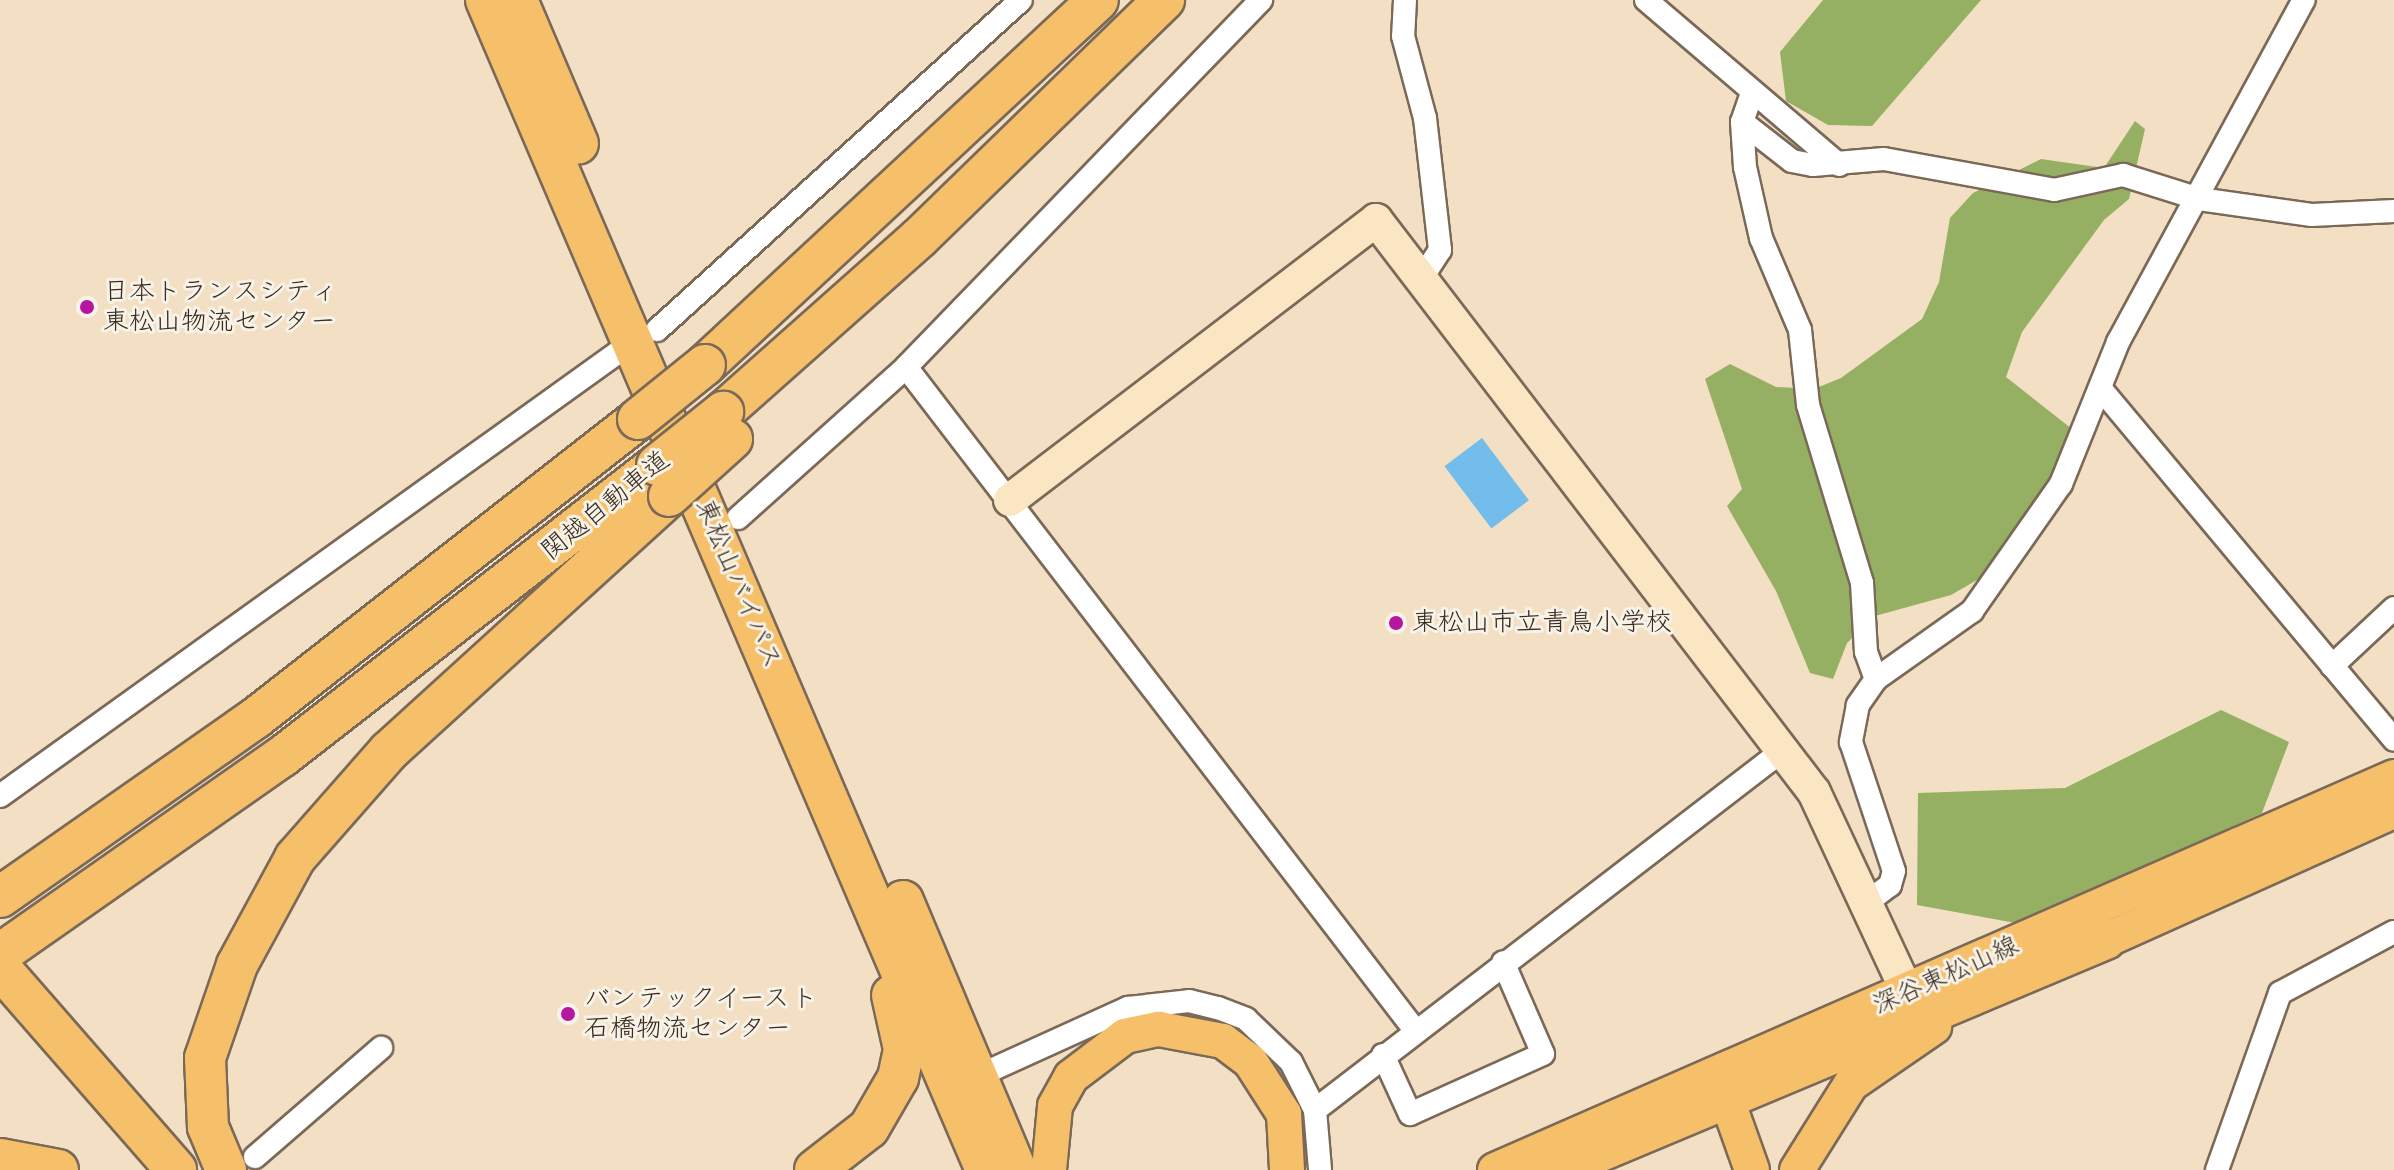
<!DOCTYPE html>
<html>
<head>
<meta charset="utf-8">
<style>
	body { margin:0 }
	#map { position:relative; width:2394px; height:1170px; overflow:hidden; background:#f3dfc3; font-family:"Comic Neue","Klee One",sans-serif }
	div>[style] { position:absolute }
	.forest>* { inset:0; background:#95b062 }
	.water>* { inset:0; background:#72bdeb; transform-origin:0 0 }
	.roads { filter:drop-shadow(2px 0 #7b6958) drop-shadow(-2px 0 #7b6958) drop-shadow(0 2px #7b6958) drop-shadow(0 -2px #7b6958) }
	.street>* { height:22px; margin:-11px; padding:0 11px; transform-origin:11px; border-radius:11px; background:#fff }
	.secondary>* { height:32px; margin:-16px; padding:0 16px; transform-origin:16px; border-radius:16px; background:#fbe6c4 }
	.primary>* { height:34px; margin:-17px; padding:0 17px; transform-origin:17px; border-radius:17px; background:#f6c06b }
	.highway>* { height:40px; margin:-20px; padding:0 20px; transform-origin:20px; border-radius:20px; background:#f6c06b }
	.bridges { filter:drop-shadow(2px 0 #7b6958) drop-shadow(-2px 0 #7b6958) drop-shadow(0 2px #7b6958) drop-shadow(0 -2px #7b6958) }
	.highway-bridge>* { height:40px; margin:-20px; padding:0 20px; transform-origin:20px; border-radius:20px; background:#f6c06b }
	.dots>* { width:22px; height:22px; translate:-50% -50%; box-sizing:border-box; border:4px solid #f7f3e8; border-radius:50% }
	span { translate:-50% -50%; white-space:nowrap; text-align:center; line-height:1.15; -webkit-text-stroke:6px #f7f3e8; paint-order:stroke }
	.poi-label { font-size:26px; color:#3b2a1e }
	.left { translate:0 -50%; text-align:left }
	.street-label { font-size:26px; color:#3b2a1e }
</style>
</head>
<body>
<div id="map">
	<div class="forest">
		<i style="clip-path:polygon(1823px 0,1981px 0,1872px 126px,1828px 125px,1786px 101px,1780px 52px)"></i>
		<i style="clip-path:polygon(2135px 121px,2145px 129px,2129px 199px,2104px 220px,2022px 332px,2006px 377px,2072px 429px,2055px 469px,1984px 576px,1951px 595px,1875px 616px,1847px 643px,1833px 679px,1810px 673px,1776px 591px,1727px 506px,1742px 489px,1705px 379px,1730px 364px,1776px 387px,1814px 389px,1841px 378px,1922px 319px,1939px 282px,1950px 218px,1973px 193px,2041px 159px,2104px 168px)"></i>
		<i style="clip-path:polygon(2221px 710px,2289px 742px,2262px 813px,2021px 924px,1917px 905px,1918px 793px,2065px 788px)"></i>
	</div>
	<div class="water">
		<i style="left:1482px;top:438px;width:78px;height:47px;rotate:53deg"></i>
	</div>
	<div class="roads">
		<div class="street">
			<i style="left:1405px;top:0;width:36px;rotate:93deg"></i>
			<i style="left:1403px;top:36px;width:85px;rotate:75deg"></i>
			<i style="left:1425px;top:118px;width:133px;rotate:83.5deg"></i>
			<i style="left:1440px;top:250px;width:35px;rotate:123deg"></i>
			<i style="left:1646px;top:0;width:254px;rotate:40.5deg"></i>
			<i style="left:1752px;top:93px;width:31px;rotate:109deg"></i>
			<i style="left:1742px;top:122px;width:45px;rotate:86.2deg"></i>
			<i style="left:1745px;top:167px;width:73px;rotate:77.3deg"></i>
			<i style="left:1761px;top:238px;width:100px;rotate:67deg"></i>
			<i style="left:1800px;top:330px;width:75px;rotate:83.9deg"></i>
			<i style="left:1808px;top:405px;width:186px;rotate:73.1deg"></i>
			<i style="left:1862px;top:583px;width:69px;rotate:86.7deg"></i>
			<i style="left:1866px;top:652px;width:29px;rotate:70deg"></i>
			<i style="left:1876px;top:679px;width:32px;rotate:125deg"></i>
			<i style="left:1858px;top:705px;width:38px;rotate:101deg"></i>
			<i style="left:1851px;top:742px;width:136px;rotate:71.6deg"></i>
			<i style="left:1894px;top:871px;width:15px;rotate:106deg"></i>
			<i style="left:1890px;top:885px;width:26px;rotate:143deg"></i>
			<i style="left:1742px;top:122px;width:63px;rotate:38deg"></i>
			<i style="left:1792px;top:161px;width:21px;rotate:11deg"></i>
			<i style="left:1813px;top:165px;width:71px;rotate:-4.8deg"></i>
			<i style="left:1884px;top:159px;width:173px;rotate:10.3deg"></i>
			<i style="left:2054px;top:190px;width:71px;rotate:-12.3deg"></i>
			<i style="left:2123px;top:175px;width:80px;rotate:17.5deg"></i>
			<i style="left:2199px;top:199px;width:114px;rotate:8.1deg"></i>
			<i style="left:2312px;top:215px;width:82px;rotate:-2.8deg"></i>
			<i style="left:657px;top:330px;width:491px;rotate:-42.2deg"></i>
			<i style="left:906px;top:367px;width:836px;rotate:52.49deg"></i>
			<i style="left:2101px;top:389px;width:457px;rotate:50.1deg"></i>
			<i style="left:738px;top:518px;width:226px;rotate:-41.9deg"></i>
			<i style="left:906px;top:367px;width:511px;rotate:-45.95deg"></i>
			<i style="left:2332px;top:666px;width:85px;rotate:-43.1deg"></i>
			<i style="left:1876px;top:679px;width:118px;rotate:-35.3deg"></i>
			<i style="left:1972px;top:611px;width:155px;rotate:-55deg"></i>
			<i style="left:2061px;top:484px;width:153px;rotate:-68.1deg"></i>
			<i style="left:2118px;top:342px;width:389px;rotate:-61.5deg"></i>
			<i style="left:0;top:796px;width:780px;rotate:-35.67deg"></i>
			<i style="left:1383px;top:1055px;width:65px;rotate:65.4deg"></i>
			<i style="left:1410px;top:1114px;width:146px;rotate:-24.3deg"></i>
			<i style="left:1543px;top:1054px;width:100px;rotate:-113.5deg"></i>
			<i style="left:978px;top:1076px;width:165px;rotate:-24.4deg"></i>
			<i style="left:1128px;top:1008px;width:61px;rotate:-6.5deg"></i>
			<i style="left:1189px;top:1001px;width:30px;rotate:14deg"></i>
			<i style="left:1218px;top:1008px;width:30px;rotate:21deg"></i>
			<i style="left:1246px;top:1019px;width:62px;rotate:43.7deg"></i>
			<i style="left:1291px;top:1062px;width:54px;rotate:63.4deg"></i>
			<i style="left:1315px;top:1110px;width:60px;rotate:85.2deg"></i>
			<i style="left:1315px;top:1110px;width:589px;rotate:-37.55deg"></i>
			<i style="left:255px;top:1157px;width:167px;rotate:-40.9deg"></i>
			<i style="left:2217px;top:1170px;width:188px;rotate:-70.4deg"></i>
			<i style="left:2280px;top:993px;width:129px;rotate:-28.2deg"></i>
		</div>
		<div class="secondary">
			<i style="left:1010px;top:500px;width:461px;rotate:-37.4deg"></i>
			<i style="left:1376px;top:220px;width:720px;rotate:52.56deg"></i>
			<i style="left:1814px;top:792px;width:223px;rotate:65deg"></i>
		</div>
		<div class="primary">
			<i style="left:2084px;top:950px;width:340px;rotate:-24.2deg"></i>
			<i style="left:1726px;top:1097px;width:77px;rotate:70.4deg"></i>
			<i style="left:1049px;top:1170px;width:64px;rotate:-84.6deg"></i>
			<i style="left:1055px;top:1106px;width:33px;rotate:-61deg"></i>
			<i style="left:1071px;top:1077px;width:68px;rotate:-37.2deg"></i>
			<i style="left:1125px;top:1036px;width:35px;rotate:-12deg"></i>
			<i style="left:1159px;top:1029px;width:65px;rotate:10.6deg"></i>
			<i style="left:1223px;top:1041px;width:34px;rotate:37deg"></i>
			<i style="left:1250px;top:1061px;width:63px;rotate:57.3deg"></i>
			<i style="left:1284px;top:1114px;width:56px;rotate:86.9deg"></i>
			<i style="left:1495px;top:1170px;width:981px;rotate:-23.61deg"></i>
			<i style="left:1797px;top:1170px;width:102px;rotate:-57.9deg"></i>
			<i style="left:1851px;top:1084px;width:101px;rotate:-34.5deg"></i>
		</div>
		<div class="highway">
			<i style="left:486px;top:0;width:1272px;rotate:66.86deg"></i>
			<i style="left:517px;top:0;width:156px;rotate:67deg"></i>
			<i style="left:705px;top:365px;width:536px;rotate:-42.88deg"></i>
			<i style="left:723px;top:412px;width:262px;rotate:-41.6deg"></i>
			<i style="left:919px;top:238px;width:342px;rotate:-44.2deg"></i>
			<i style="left:0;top:897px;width:314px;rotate:-35deg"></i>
			<i style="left:257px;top:717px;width:484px;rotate:-38deg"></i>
			<i style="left:903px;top:901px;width:292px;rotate:67.2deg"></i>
			<i style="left:0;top:954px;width:345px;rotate:-35deg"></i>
			<i style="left:283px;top:756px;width:474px;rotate:-37.9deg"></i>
			<i style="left:0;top:968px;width:268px;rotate:48.9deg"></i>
			<i style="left:0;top:1159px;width:59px;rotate:10.7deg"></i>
			<i style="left:226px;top:1170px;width:47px;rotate:-112.7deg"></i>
			<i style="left:208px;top:1127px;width:69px;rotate:-92.5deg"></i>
			<i style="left:205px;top:1058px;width:98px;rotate:-71deg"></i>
			<i style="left:237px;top:965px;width:122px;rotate:-61.5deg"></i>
			<i style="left:295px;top:858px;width:142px;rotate:-48.7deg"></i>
			<i style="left:389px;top:751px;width:379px;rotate:-42.3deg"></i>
			<i style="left:815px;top:1170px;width:68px;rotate:-37.9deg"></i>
			<i style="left:869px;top:1128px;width:58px;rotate:-59.9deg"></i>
			<i style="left:898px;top:1078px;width:30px;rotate:-78deg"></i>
			<i style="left:904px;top:1049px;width:55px;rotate:-102.5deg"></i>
			<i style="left:1555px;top:1170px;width:597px;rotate:-22.75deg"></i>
		</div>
	</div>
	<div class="bridges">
		<div class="highway-bridge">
			<i style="left:638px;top:419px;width:86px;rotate:-38.9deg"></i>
			<i style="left:657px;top:465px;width:85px;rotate:-38.8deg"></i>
			<i style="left:669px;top:496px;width:85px;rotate:-42.1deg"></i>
		</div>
	</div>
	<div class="dots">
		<i style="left:87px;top:307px;background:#b5179e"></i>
		<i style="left:1396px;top:623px;background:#b5179e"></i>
		<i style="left:568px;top:1014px;background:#b5179e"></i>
	</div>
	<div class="poi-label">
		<span class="left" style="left:103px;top:307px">日本トランスシティ<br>東松山物流センター</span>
		<span class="left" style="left:1412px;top:623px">東松山市立青鳥小学校</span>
		<span class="left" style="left:584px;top:1014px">バンテックイースト<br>石橋物流センター</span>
	</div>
	<div class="street-label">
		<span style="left:606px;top:506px;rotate:-39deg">関越自動車道</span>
		<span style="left:738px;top:584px;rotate:67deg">東松山バイパス</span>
		<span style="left:1946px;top:976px;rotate:-24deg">深谷東松山線</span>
	</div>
</div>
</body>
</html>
